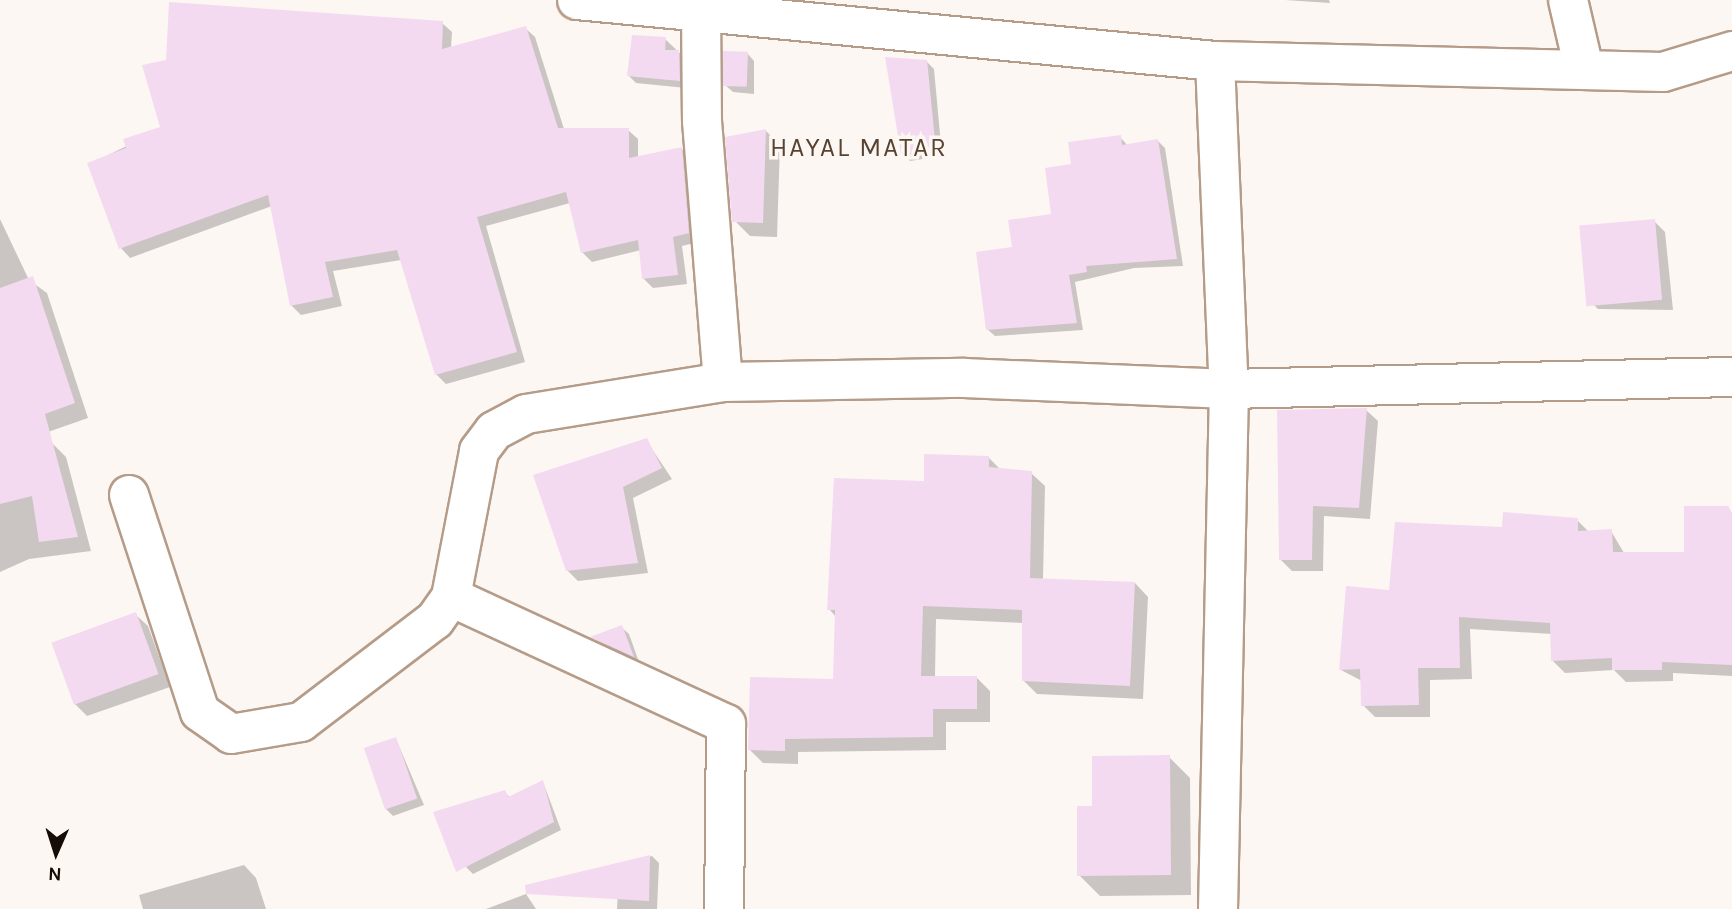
<!DOCTYPE html>
<html>
<head>
<meta charset="utf-8">
<style>
	body { margin:0 }
	#map { position:relative; width:1732px; height:909px; overflow:hidden; background:#fdf7f3; font-family:Karla,sans-serif }
	div>[style] { position:absolute }
	.shadow>* { inset:0; background:#0003 }
	.building>* { inset:0; background:#f3daf0; transform-origin:0 0 }
	.roads { filter:drop-shadow(2px 0 #b59c89) drop-shadow(-2px 0 #b59c89) drop-shadow(0 2px #b59c89) drop-shadow(0 -2px #b59c89) }
	.minor>* { height:38px; margin:-19px; padding:0 19px; transform-origin:19px; border-radius:19px; background:#fff }
	span { translate:-50% -50%; white-space:nowrap; text-align:center; line-height:1.15; -webkit-text-stroke:7px #fdf7f3; paint-order:stroke }
	.neighbourhood-label { font-size:26px; color:#584332; letter-spacing:2px }
	.north { position:absolute; left:21px; top:818px; width:70px; height:70px; -webkit-text-stroke:5px #fdf7f3; paint-order:stroke; rotate:183deg; font-size:19px; font-weight:700; line-height:28px; text-align:center; color:#150c06 }
	.north::after { content:''; display:block; margin:auto; width:24px; height:32px; background:#150c06; clip-path:polygon(50% 0,100% 100%,50% 72%,0 100%) }
</style>
</head>
<body>
<div id="map">
	<div class="shadow">
		<i style="clip-path:polygon(1329px 0,1330px 3px,1285px 0)"></i>
		<i style="clip-path:polygon(442px 23px,452px 32px,451px 48px,525px 28px,535px 37px,564px 129px,628px 130px,638px 139px,638px 158px,682px 149px,691px 158px,698px 242px,682px 246px,687px 284px,653px 288px,644px 279px,641px 250px,592px 262px,582px 252px,570px 203px,486px 226px,525px 362px,446px 384px,436px 374px,401px 260px,333px 271px,342px 306px,301px 315px,291px 305px,272px 206px,130px 258px,121px 248px,90px 164px,163px 128px)"></i>
		<i style="clip-path:polygon(665px 39px,686px 59px,686px 88px,636px 83px,629px 76px)"></i>
		<i style="clip-path:polygon(747px 53px,754px 61px,754px 94px,733px 92px,725px 85px)"></i>
		<i style="clip-path:polygon(926px 61px,934px 69px,942px 156px,910px 161px,903px 153px)"></i>
		<i style="clip-path:polygon(766px 131px,780px 145px,777px 237px,750px 236px,735px 221px)"></i>
		<i style="clip-path:polygon(1120px 137px,1128px 146px,1158px 141px,1165px 148px,1183px 266px,1134px 268px,1075px 282px,1083px 330px,995px 336px,987px 329px,1014px 249px,1053px 216px,1073px 166px)"></i>
		<i style="clip-path:polygon(0 219px,29px 280px,47px 293px,88px 418px,48px 432px,0 392px)"></i>
		<i style="clip-path:polygon(1654px 221px,1665px 232px,1673px 310px,1598px 309px,1587px 298px)"></i>
		<i style="clip-path:polygon(1366px 410px,1378px 421px,1370px 519px,1324px 516px,1323px 571px,1292px 571px,1280px 559px)"></i>
		<i style="clip-path:polygon(646px 440px,672px 479px,633px 498px,648px 573px,578px 581px,567px 570px)"></i>
		<i style="clip-path:polygon(52px 443px,66px 457px,91px 551px,29px 559px,0 572px,0 457px)"></i>
		<i style="clip-path:polygon(988px 457px,1001px 470px,1031px 473px,1045px 486px,1043px 580px,1135px 583px,1148px 597px,1143px 699px,1037px 694px,1023px 680px,1024px 623px,936px 619px,935px 677px,976px 677px,990px 691px,990px 722px,946px 722px,946px 750px,798px 752px,798px 764px,763px 763px,749px 749px,835px 681px,836px 617px,829px 609px,926px 482px)"></i>
		<i style="clip-path:polygon(1686px 508px,1732px 512px,1732px 676px,1673px 673px,1673px 681px,1626px 682px,1614px 670px,1565px 673px,1553px 661px,1552px 634px,1470px 629px,1472px 679px,1430px 680px,1430px 717px,1375px 717px,1363px 705px,1362px 681px,1341px 670px,1390px 592px,1504px 529px,1577px 520px,1589px 532px,1611px 531px,1624px 553px,1685px 554px)"></i>
		<i style="clip-path:polygon(135px 614px,148px 626px,170px 687px,87px 716px,74px 703px)"></i>
		<i style="clip-path:polygon(621px 627px,629px 634px,639px 662px,593px 638px)"></i>
		<i style="clip-path:polygon(396px 739px,424px 805px,393px 816px,385px 808px)"></i>
		<i style="clip-path:polygon(1169px 757px,1190px 778px,1191px 895px,1100px 896px,1079px 875px,1094px 807px)"></i>
		<i style="clip-path:polygon(543px 782px,561px 830px,473px 874px,466px 867px,505px 792px,510px 798px)"></i>
		<i style="clip-path:polygon(652px 856px,659px 863px,657px 909px,617px 909px,619px 864px)"></i>
		<i style="clip-path:polygon(244px 865px,256px 878px,266px 909px,143px 909px,139px 895px)"></i>
		<i style="clip-path:polygon(526px 894px,536px 909px,486px 909px)"></i>
	</div>
	<div class="building">
		<i style="clip-path:polygon(169px 2px,443px 21px,442px 49px,526px 26px,558px 128px,629px 128px,629px 158px,682px 147px,689px 233px,673px 237px,678px 275px,642px 279px,638px 240px,581px 253px,566px 192px,477px 217px,517px 352px,435px 375px,397px 250px,325px 262px,333px 297px,290px 306px,268px 195px,119px 249px,87px 163px,126px 148px,123px 139px,160px 127px,142px 65px,166px 60px)"></i>
		<i style="clip-path:polygon(632px 35px,666px 37px,665px 50px,679px 50px,680px 81px,627px 76px)"></i>
		<i style="left:723px;top:51px;width:25px;height:35px;rotate:2deg"></i>
		<i style="clip-path:polygon(885px 57px,927px 60px,936px 150px,901px 154px)"></i>
		<i style="clip-path:polygon(766px 129px,763px 223px,732px 222px,725px 137px)"></i>
		<i style="clip-path:polygon(1121px 135px,1122px 145px,1158px 139px,1177px 259px,1086px 266px,1087px 272px,1069px 275px,1077px 323px,986px 330px,976px 252px,1012px 247px,1008px 220px,1051px 214px,1045px 168px,1071px 164px,1068px 142px)"></i>
		<i style="left:1655px;top:219px;width:81px;height:76px;rotate:85deg"></i>
		<i style="clip-path:polygon(33px 276px,75px 403px,45px 414px,78px 537px,39px 542px,32px 496px,0 504px,0 288px)"></i>
		<i style="clip-path:polygon(1367px 408px,1359px 508px,1313px 506px,1312px 560px,1279px 560px,1277px 410px)"></i>
		<i style="clip-path:polygon(647px 438px,662px 468px,623px 487px,638px 563px,566px 571px,533px 475px)"></i>
		<i style="clip-path:polygon(924px 454px,989px 456px,989px 467px,1032px 471px,1030px 578px,1135px 582px,1130px 686px,1022px 681px,1022px 610px,923px 606px,921px 676px,977px 676px,977px 709px,933px 709px,933px 737px,785px 739px,785px 751px,748px 750px,750px 677px,833px 679px,835px 610px,827px 610px,834px 478px,924px 481px)"></i>
		<i style="clip-path:polygon(1684px 506px,1728px 506px,1732px 513px,1732px 665px,1662px 662px,1662px 670px,1612px 670px,1612px 658px,1551px 661px,1550px 623px,1459px 617px,1460px 668px,1418px 668px,1419px 705px,1361px 706px,1360px 669px,1339px 670px,1346px 586px,1389px 590px,1395px 522px,1502px 527px,1503px 512px,1578px 518px,1578px 531px,1612px 529px,1613px 552px,1684px 552px)"></i>
		<i style="left:136px;top:612px;width:66px;height:90px;rotate:70deg"></i>
		<i style="clip-path:polygon(622px 625px,634px 657px,590px 637px)"></i>
		<i style="left:396px;top:737px;width:65px;height:34px;rotate:71deg"></i>
		<i style="clip-path:polygon(1170px 755px,1171px 875px,1077px 876px,1077px 806px,1092px 806px,1092px 756px)"></i>
		<i style="clip-path:polygon(543px 780px,554px 822px,456px 872px,433px 812px,505px 790px,508px 797px)"></i>
		<i style="clip-path:polygon(650px 855px,649px 901px,526px 894px,525px 885px)"></i>
	</div>
	<div class="roads">
		<div class="minor">
			<i style="left:577px;top:0;width:641px;rotate:5.46deg"></i>
			<i style="left:1215px;top:61px;width:448px;rotate:1.4deg"></i>
			<i style="left:1663px;top:72px;width:72px;rotate:-16.9deg"></i>
			<i style="left:1568px;top:0;width:71px;rotate:76.9deg"></i>
			<i style="left:701px;top:9px;width:112px;rotate:89.5deg"></i>
			<i style="left:702px;top:121px;width:262px;rotate:85.4deg"></i>
			<i style="left:1215px;top:61px;width:328px;rotate:87.6deg"></i>
			<i style="left:1229px;top:389px;width:520px;rotate:91.21deg"></i>
			<i style="left:129px;top:495px;width:228px;rotate:71.9deg"></i>
			<i style="left:200px;top:712px;width:38px;rotate:35deg"></i>
			<i style="left:231px;top:734px;width:71px;rotate:-9.7deg"></i>
			<i style="left:301px;top:722px;width:168px;rotate:-37.3deg"></i>
			<i style="left:435px;top:620px;width:28px;rotate:-55deg"></i>
			<i style="left:451px;top:597px;width:149px;rotate:-79.1deg"></i>
			<i style="left:479px;top:451px;width:25px;rotate:-53deg"></i>
			<i style="left:494px;top:431px;width:36px;rotate:-28deg"></i>
			<i style="left:526px;top:414px;width:200px;rotate:-9.2deg"></i>
			<i style="left:723px;top:382px;width:241px;rotate:-1deg"></i>
			<i style="left:964px;top:378px;width:265px;rotate:2.4deg"></i>
			<i style="left:1229px;top:389px;width:503px;rotate:-1.37deg"></i>
			<i style="left:451px;top:597px;width:303px;rotate:24.8deg"></i>
			<i style="left:726px;top:724px;width:185px;rotate:90.6deg"></i>
		</div>
	</div>
	<div class="neighbourhood-label">
		<span style="left:859px;top:148px">HAYAL MATAR</span>
	</div>
	<div class="north">N</div>
</div>
</body>
</html>
